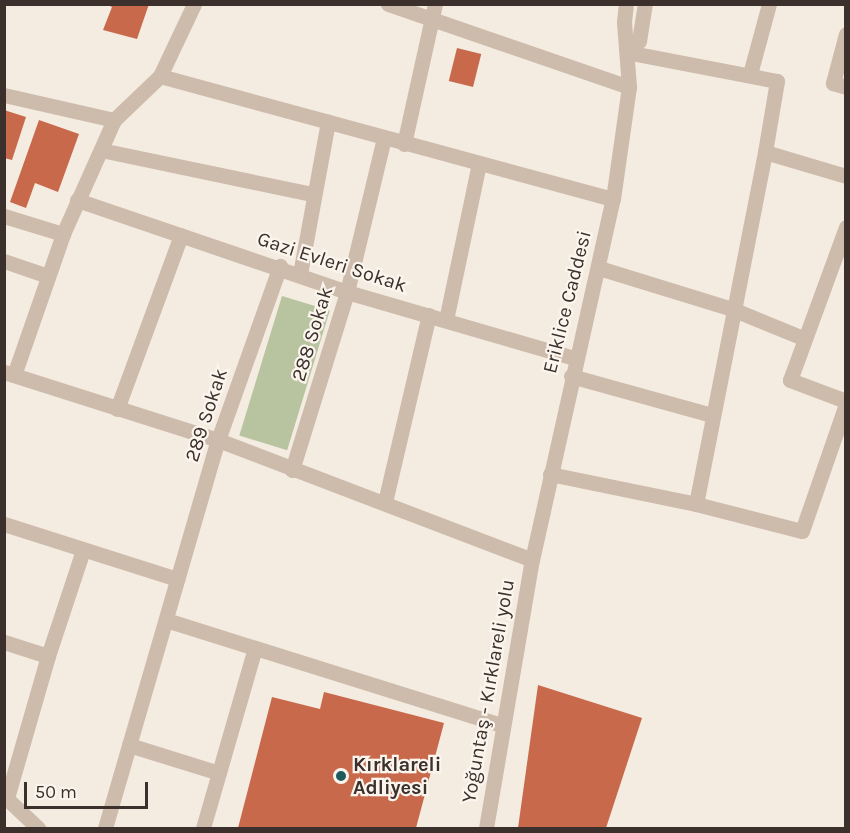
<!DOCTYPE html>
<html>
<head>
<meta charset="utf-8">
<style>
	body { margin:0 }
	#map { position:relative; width:850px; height:833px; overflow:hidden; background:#f4ebe1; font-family:Karla,sans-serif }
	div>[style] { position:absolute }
	.green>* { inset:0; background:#b8c4a0; transform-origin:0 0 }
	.building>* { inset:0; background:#c8694b; transform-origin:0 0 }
	.minor>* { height:15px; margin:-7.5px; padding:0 7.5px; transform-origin:7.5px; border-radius:7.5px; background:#cdbbac }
	.dots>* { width:16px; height:16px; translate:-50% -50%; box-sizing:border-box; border:3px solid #fbf5ee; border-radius:50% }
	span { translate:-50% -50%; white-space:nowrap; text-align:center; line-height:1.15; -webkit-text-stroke:4.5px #fbf5ee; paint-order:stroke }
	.street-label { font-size:20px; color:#3b302b }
	.poi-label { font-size:20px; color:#3b302b; font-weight:700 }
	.left { translate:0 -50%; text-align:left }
	.frame { position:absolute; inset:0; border:6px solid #3b302b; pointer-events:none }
	.scale { position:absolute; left:24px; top:782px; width:124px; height:27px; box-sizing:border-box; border:3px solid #3b302b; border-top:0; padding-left:8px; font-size:18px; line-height:21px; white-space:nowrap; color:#3b302b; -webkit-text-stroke:4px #fbf5ee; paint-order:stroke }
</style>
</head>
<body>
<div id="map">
	<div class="green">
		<i style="left:282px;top:296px;width:50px;height:146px;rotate:17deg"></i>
	</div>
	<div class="building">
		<i style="clip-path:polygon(106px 4px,149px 4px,137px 39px,103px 30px,112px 7px)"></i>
		<i style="left:457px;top:48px;width:25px;height:34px;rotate:14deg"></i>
		<i style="clip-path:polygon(4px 110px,26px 117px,12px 160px,4px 158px)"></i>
		<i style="clip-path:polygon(39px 120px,79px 134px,58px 192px,35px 183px,26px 208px,10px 202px)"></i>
		<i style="clip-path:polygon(538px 685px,642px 718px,606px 828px,518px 828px)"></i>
		<i style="clip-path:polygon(324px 692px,444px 723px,416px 828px,238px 828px,272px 697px,320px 709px)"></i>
	</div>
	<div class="minor">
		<i style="left:388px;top:4px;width:255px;rotate:19deg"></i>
		<i style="left:846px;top:34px;width:51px;rotate:104.9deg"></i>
		<i style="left:833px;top:83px;width:14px;rotate:17deg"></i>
		<i style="left:627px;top:52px;width:16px;rotate:-43deg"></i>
		<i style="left:639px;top:41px;width:37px;rotate:-81deg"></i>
		<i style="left:750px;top:74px;width:73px;rotate:-74.8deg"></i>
		<i style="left:160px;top:76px;width:469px;rotate:15.2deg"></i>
		<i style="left:4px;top:95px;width:113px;rotate:12.8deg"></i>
		<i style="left:404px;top:144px;width:143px;rotate:-77.5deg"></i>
		<i style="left:101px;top:150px;width:216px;rotate:11.8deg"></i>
		<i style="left:765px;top:152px;width:84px;rotate:16.5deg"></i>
		<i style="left:77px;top:200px;width:285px;rotate:18.8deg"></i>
		<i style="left:347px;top:292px;width:236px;rotate:16.2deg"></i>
		<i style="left:4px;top:216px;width:62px;rotate:17deg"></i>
		<i style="left:846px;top:227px;width:163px;rotate:110.1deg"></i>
		<i style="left:790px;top:380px;width:60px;rotate:20.6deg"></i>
		<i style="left:4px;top:261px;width:46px;rotate:18.8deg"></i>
		<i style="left:599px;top:268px;width:139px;rotate:17.1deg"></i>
		<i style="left:732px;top:309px;width:77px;rotate:22.2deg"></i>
		<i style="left:300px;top:274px;width:155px;rotate:-79.6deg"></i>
		<i style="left:446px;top:320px;width:159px;rotate:-78.1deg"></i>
		<i style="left:4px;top:372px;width:225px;rotate:17.6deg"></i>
		<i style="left:218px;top:440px;width:336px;rotate:20.9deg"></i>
		<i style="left:14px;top:375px;width:149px;rotate:-70.8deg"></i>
		<i style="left:63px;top:234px;width:125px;rotate:-65.9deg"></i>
		<i style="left:114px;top:120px;width:64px;rotate:-43.7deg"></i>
		<i style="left:160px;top:76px;width:80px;rotate:-64.7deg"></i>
		<i style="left:571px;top:376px;width:146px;rotate:15.5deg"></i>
		<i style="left:117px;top:409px;width:185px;rotate:-69.8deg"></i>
		<i style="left:292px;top:470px;width:186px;rotate:-72.8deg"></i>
		<i style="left:347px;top:292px;width:158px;rotate:-76.5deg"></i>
		<i style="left:550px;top:474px;width:149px;rotate:11.6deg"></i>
		<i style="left:696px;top:504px;width:359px;rotate:-78.9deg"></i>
		<i style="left:765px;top:152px;width:72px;rotate:-80.4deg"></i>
		<i style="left:777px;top:81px;width:153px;rotate:-169.1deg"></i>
		<i style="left:385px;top:502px;width:192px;rotate:-76.8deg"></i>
		<i style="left:696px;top:504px;width:109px;rotate:14.3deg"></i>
		<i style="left:802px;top:531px;width:134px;rotate:-70.9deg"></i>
		<i style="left:4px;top:524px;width:182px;rotate:17.6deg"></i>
		<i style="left:166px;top:620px;width:351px;rotate:17.4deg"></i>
		<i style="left:4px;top:642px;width:46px;rotate:17.7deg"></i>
		<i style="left:48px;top:656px;width:112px;rotate:-71.7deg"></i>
		<i style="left:129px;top:745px;width:94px;rotate:17.3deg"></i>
		<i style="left:4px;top:796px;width:47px;rotate:43.3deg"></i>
		<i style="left:7px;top:798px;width:148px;rotate:-73.9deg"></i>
		<i style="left:105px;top:828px;width:404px;rotate:-73.8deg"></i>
		<i style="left:218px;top:440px;width:185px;rotate:-70.4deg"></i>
		<i style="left:203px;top:828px;width:187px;rotate:-73.9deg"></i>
		<i style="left:486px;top:828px;width:272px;rotate:-80.3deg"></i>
		<i style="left:532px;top:560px;width:370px;rotate:-77.4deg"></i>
		<i style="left:613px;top:199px;width:113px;rotate:-81.9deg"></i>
		<i style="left:629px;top:87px;width:65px;rotate:-94.4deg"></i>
		<i style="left:624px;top:22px;width:18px;rotate:-84deg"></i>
	</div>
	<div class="dots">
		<i style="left:341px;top:776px;background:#1f5a5e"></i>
	</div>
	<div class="street-label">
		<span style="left:332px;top:262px;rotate:18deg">Gazi Evleri Sokak</span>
		<span style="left:567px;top:302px;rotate:-76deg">Eriklice Caddesi</span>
		<span style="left:312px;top:334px;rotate:-73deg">288 Sokak</span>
		<span style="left:206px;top:415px;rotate:-72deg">289 Sokak</span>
		<span style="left:488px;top:691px;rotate:-80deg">Yoğuntaş - Kırklareli yolu</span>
	</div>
	<div class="poi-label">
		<span class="left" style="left:353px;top:776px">Kırklareli<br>Adliyesi</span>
	</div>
	<div class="frame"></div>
	<div class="scale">50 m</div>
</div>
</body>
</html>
